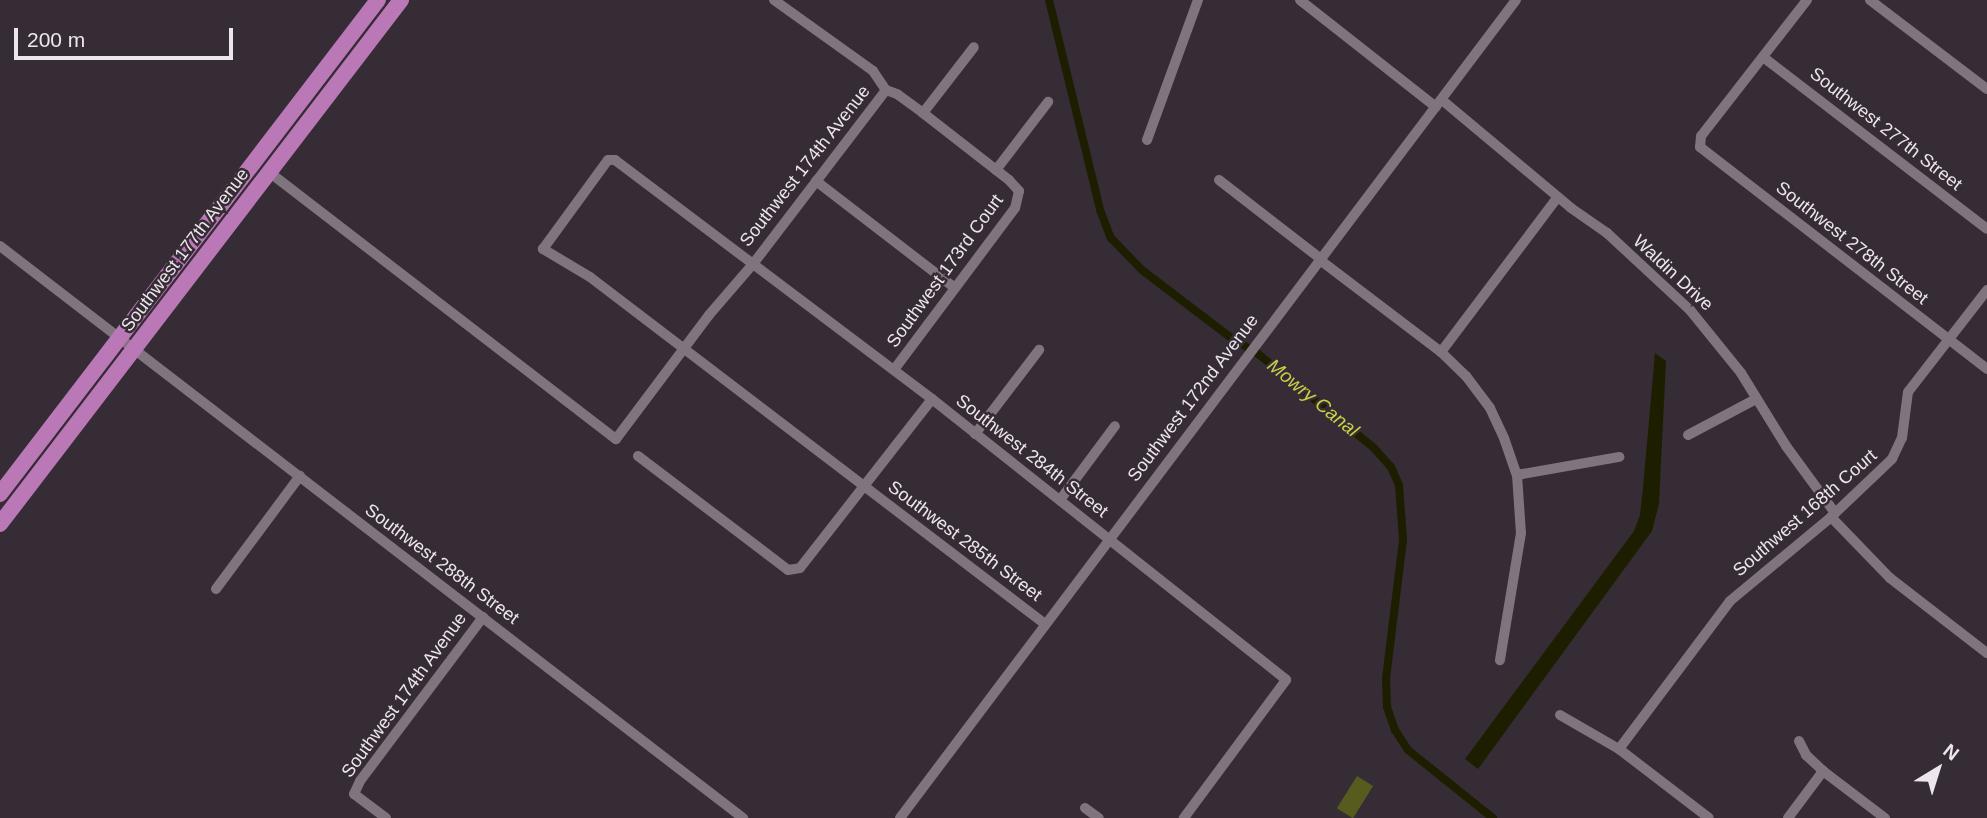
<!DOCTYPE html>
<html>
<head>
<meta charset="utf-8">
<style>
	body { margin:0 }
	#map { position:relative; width:1987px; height:818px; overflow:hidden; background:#362c35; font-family:Helvetica,sans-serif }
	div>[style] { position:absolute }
	.green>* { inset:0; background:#575b1e; transform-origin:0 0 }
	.water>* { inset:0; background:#1d1e00 }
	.canal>* { height:8px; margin:-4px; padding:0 4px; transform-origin:4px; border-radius:4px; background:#1d1e00 }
	.minor>* { height:10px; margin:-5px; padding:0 5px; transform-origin:5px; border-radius:5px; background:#80747f }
	.highway>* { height:16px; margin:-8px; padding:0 8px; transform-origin:8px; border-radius:8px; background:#bb78b7 }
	span { translate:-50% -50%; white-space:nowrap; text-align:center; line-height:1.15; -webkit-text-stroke:5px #362c35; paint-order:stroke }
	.street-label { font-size:18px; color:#ede6ec }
	.water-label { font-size:19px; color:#c9d045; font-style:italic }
	.north { position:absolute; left:1903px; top:734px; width:70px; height:70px; -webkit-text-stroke:5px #362c35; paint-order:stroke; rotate:38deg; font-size:19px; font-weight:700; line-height:28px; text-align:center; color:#ede6ec }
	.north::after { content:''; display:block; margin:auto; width:24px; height:32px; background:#ede6ec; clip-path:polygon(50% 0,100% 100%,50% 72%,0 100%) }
	.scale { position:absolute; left:14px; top:28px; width:219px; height:32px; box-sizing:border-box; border:4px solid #ede6ec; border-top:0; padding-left:9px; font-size:21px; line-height:24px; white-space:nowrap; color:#ede6ec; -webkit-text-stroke:5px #362c35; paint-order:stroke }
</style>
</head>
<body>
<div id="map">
	<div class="green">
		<i style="left:1357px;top:776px;width:19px;height:38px;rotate:32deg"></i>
	</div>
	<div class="water">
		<i style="clip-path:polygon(1655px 353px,1666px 361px,1659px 504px,1652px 531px,1478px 769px,1465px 759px,1634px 531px,1640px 515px,1643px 488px)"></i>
	</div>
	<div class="canal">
		<i style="left:1049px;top:0;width:216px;rotate:76.3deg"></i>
		<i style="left:1100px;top:210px;width:30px;rotate:69deg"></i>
		<i style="left:1111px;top:238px;width:45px;rotate:45.9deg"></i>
		<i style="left:1142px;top:270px;width:111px;rotate:37.3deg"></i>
		<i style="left:1230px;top:337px;width:31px;rotate:31deg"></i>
		<i style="left:1257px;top:353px;width:149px;rotate:39deg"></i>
		<i style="left:1373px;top:447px;width:27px;rotate:48deg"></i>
		<i style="left:1391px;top:467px;width:20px;rotate:66deg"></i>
		<i style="left:1399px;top:485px;width:55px;rotate:85.8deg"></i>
		<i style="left:1403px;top:540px;width:140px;rotate:97deg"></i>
		<i style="left:1386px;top:679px;width:28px;rotate:88deg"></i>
		<i style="left:1387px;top:707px;width:24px;rotate:71deg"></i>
		<i style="left:1395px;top:730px;width:24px;rotate:57deg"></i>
		<i style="left:1408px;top:750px;width:109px;rotate:38.7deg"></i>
	</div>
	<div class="minor">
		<i style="left:774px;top:0;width:122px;rotate:35.6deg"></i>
		<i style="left:873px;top:71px;width:23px;rotate:56deg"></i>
		<i style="left:886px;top:90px;width:12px;rotate:20deg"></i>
		<i style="left:897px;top:94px;width:32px;rotate:36deg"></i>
		<i style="left:923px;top:113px;width:109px;rotate:37.9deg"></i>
		<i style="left:1009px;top:180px;width:15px;rotate:48deg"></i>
		<i style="left:1019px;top:191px;width:17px;rotate:103deg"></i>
		<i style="left:1015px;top:208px;width:202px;rotate:126.8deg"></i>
		<i style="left:1300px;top:0;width:173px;rotate:38.2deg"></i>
		<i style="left:1807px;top:0;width:172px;rotate:127.9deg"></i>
		<i style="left:1701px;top:136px;width:11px;rotate:95deg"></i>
		<i style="left:1700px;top:147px;width:363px;rotate:37.7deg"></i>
		<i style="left:1870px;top:0;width:147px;rotate:37.3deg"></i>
		<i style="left:1763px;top:57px;width:282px;rotate:37.5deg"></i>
		<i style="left:1442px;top:100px;width:168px;rotate:39.9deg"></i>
		<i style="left:1571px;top:208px;width:44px;rotate:34.8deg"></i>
		<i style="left:1607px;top:233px;width:113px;rotate:42.9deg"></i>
		<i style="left:1690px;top:310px;width:81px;rotate:51deg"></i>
		<i style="left:1741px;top:373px;width:86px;rotate:58.3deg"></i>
		<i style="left:1786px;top:446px;width:83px;rotate:53.8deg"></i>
		<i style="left:923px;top:113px;width:83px;rotate:-52.3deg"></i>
		<i style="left:1147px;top:140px;width:149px;rotate:-70deg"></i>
		<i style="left:996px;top:170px;width:86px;rotate:-52.6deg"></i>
		<i style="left:269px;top:172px;width:438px;rotate:37.6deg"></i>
		<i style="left:616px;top:439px;width:155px;rotate:-53.1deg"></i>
		<i style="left:709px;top:315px;width:67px;rotate:-49.2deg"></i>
		<i style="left:753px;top:264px;width:219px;rotate:-52.6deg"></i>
		<i style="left:1219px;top:180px;width:129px;rotate:37.8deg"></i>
		<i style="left:816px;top:181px;width:175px;rotate:37.6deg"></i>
		<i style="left:0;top:246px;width:938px;rotate:37.59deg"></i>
		<i style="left:1320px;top:260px;width:152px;rotate:37.2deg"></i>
		<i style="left:1441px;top:352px;width:35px;rotate:44deg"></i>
		<i style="left:1466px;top:376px;width:40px;rotate:53deg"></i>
		<i style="left:1490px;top:408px;width:33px;rotate:65deg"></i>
		<i style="left:1504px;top:438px;width:39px;rotate:71deg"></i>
		<i style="left:1517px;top:475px;width:58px;rotate:86.1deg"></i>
		<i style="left:1521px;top:533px;width:129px;rotate:99.4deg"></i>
		<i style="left:1441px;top:352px;width:194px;rotate:-53deg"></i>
		<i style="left:975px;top:434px;width:106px;rotate:-52.7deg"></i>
		<i style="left:1688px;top:435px;width:77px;rotate:-27.9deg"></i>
		<i style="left:638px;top:456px;width:188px;rotate:37.2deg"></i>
		<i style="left:788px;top:570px;width:12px;rotate:-9deg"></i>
		<i style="left:800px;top:568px;width:214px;rotate:-52deg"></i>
		<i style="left:1517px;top:475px;width:104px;rotate:-10deg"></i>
		<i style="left:1060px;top:500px;width:92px;rotate:-53.4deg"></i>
		<i style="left:1831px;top:517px;width:85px;rotate:46deg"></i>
		<i style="left:1890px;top:578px;width:123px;rotate:37.7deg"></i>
		<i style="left:216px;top:589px;width:141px;rotate:-53.4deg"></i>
		<i style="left:1045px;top:624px;width:572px;rotate:-142.67deg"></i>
		<i style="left:590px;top:277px;width:55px;rotate:-149.2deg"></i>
		<i style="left:543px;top:249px;width:110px;rotate:-53.9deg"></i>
		<i style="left:608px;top:160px;width:7px"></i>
		<i style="left:615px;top:160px;width:397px;rotate:37deg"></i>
		<i style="left:932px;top:399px;width:452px;rotate:38.4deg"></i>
		<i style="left:1286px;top:680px;width:172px;rotate:126.5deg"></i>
		<i style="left:1560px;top:715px;width:68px;rotate:30deg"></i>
		<i style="left:1619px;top:749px;width:113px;rotate:37.5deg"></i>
		<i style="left:1799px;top:741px;width:16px;rotate:63deg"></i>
		<i style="left:1806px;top:755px;width:23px;rotate:43deg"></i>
		<i style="left:1823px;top:771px;width:78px;rotate:37.2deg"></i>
		<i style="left:1619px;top:749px;width:185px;rotate:-53.1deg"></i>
		<i style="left:1730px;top:601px;width:131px;rotate:-39.7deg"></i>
		<i style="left:1831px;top:517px;width:84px;rotate:-43.6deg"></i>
		<i style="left:1892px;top:459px;width:23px;rotate:-65deg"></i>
		<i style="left:1902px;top:438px;width:46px;rotate:-82.6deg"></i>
		<i style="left:1908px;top:392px;width:129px;rotate:-52.2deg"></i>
		<i style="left:1085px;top:808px;width:17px;rotate:36deg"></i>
		<i style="left:386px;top:818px;width:40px;rotate:-143deg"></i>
		<i style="left:354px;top:794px;width:14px;rotate:-65deg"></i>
		<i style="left:360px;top:781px;width:205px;rotate:-53.1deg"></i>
		<i style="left:900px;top:818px;width:1024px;rotate:-53.02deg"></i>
		<i style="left:1788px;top:818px;width:59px;rotate:-53.3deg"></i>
	</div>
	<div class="highway">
		<i style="left:0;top:494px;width:622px;rotate:-52.58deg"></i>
		<i style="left:0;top:524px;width:660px;rotate:-52.57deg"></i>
	</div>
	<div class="street-label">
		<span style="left:1886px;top:129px;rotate:38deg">Southwest 277th Street</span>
		<span style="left:805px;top:166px;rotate:-52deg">Southwest 174th Avenue</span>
		<span style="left:1852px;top:243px;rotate:38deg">Southwest 278th Street</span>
		<span style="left:185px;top:250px;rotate:-53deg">Southwest 177th Avenue</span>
		<span style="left:945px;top:271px;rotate:-54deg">Southwest 173rd Court</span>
		<span style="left:1673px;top:273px;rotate:43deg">Waldin Drive</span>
		<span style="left:1193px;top:398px;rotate:-53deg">Southwest 172nd Avenue</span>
		<span style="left:1032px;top:456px;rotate:38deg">Southwest 284th Street</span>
		<span style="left:1805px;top:513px;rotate:-41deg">Southwest 168th Court</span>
		<span style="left:965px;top:541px;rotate:37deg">Southwest 285th Street</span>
		<span style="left:442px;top:564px;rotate:37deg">Southwest 288th Street</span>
		<span style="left:404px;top:695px;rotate:-54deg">Southwest 174th Avenue</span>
	</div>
	<div class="water-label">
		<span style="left:1313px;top:398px;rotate:39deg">Mowry Canal</span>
	</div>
	<div class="north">N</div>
	<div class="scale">200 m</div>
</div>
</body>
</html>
